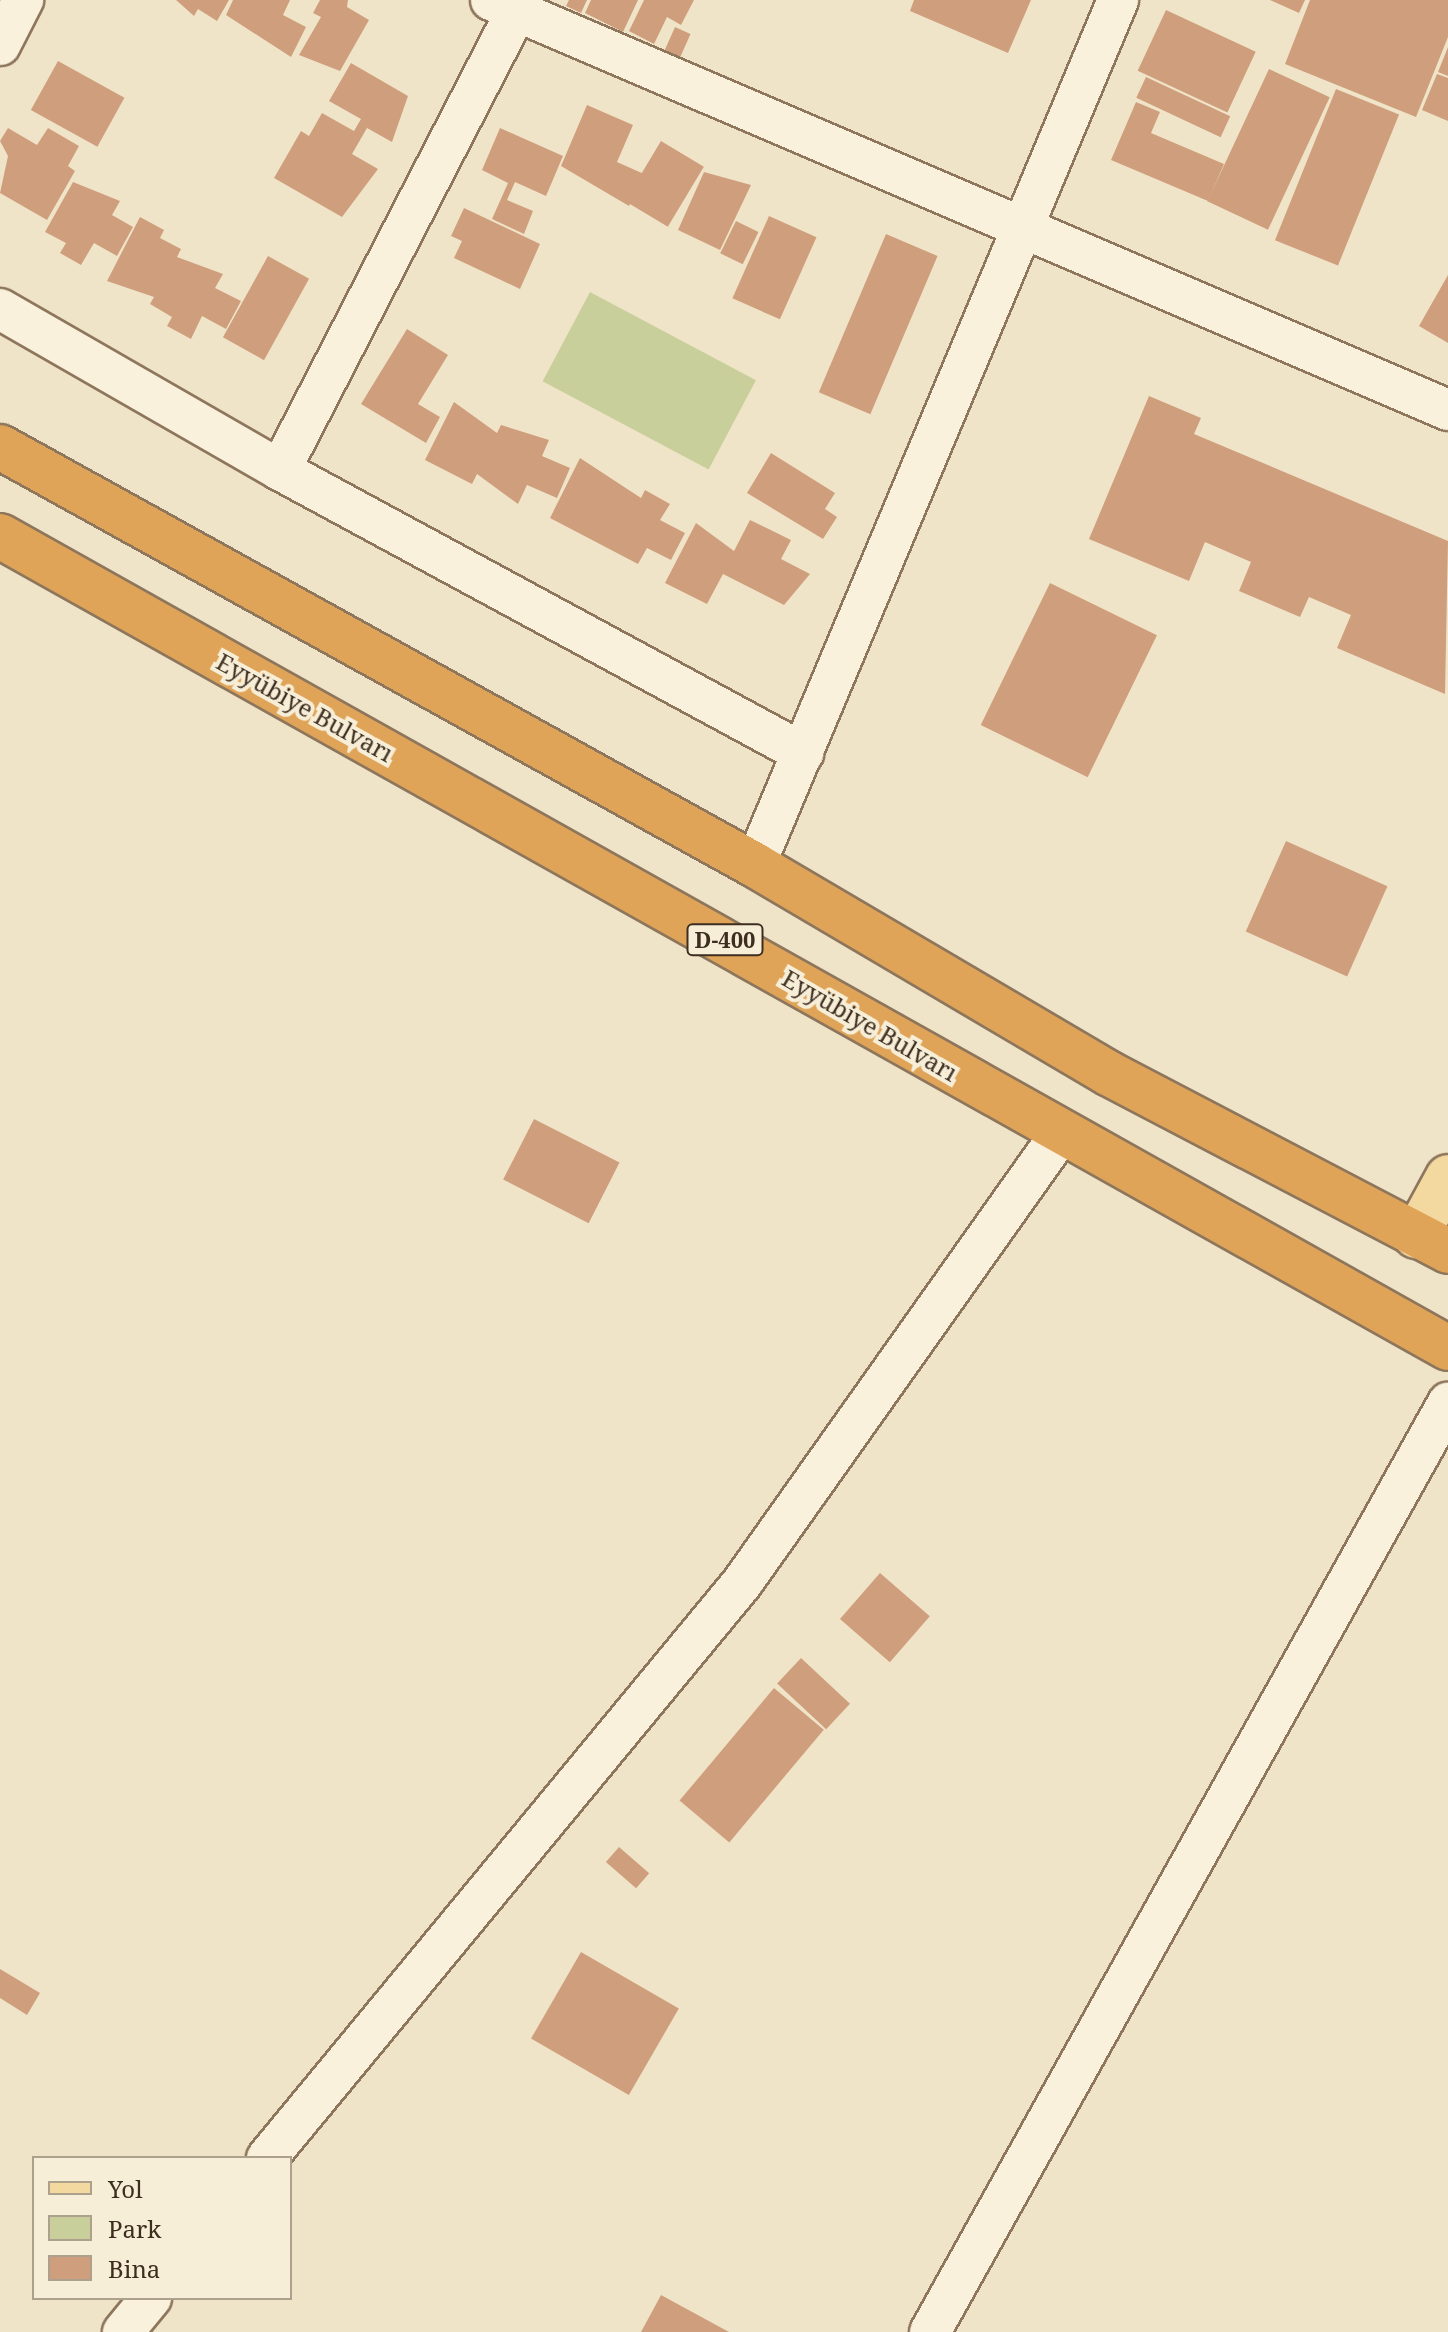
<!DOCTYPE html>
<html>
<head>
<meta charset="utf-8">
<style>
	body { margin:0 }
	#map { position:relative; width:1448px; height:2332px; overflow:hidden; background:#f0e4c8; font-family:"Noto Serif",serif }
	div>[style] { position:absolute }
	.green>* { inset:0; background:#c9cf9b; transform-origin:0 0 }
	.building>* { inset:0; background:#cf9f7d; transform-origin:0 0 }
	.roads { filter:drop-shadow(2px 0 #8d765c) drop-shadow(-2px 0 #8d765c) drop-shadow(0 2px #8d765c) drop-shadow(0 -2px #8d765c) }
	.minor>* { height:40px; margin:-20px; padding:0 20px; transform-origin:20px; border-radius:20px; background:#faf1dc }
	.major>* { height:44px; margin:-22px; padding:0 22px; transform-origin:22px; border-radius:22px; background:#f3d9a0 }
	.highway>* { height:44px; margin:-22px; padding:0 22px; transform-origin:22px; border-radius:22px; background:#e0a458 }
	span { translate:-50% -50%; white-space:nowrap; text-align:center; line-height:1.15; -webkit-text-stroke:8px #f7eed8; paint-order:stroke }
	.shield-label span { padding:2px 6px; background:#f7eed8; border:2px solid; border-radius:6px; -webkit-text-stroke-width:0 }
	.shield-label { font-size:22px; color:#3d2e20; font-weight:700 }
	.street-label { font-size:24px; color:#3d2e20 }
	.legend { position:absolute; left:32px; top:2156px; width:260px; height:144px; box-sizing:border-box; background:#f7eed8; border:2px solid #ada18e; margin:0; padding:10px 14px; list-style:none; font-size:24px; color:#3d2e20 }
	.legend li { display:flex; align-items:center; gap:16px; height:40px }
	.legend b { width:40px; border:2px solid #ada18e }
</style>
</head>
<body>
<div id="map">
	<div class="green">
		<i style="left:590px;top:292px;width:188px;height:101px;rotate:28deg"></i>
	</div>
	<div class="building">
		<i style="clip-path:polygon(176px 0,229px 0,217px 21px,198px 9px,194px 16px)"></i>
		<i style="clip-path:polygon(233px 0,290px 0,283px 15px,306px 27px,291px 57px,226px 15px)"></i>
		<i style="clip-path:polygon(320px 0,348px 0,347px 7px,369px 20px,340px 71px,299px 55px,321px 17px,313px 13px)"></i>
		<i style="clip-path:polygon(569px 0,587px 0,581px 13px,566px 6px)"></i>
		<i style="clip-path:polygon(591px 0,638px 0,623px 32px,585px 13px)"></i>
		<i style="clip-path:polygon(644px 0,694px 0,681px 25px,667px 17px,654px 44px,629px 31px)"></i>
		<i style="clip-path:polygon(914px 0,1031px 0,1008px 53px,910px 11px)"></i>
		<i style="clip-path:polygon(1270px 0,1305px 0,1299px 13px)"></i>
		<i style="clip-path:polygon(1310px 0,1448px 0,1448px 37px,1416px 117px,1285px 64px)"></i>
		<i style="left:1166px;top:10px;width:99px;height:67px;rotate:25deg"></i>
		<i style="left:675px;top:27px;width:17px;height:29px;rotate:24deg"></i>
		<i style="clip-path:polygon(1448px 47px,1448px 76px,1438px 72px)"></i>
		<i style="left:58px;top:61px;width:76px;height:56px;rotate:29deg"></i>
		<i style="clip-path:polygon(351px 63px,408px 96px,392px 142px,367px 128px,352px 154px,378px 169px,342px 217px,274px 178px,301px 131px,309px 136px,322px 113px,354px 131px,361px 119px,329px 101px)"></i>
		<i style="left:1269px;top:69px;width:67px;height:146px;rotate:25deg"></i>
		<i style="clip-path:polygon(1437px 74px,1448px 78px,1448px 121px,1422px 110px)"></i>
		<i style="left:1146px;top:77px;width:93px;height:23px;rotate:25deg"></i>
		<i style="left:1336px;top:89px;width:68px;height:163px;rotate:22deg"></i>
		<i style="clip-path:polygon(1136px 102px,1160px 112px,1151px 133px,1224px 164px,1208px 201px,1111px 160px)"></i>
		<i style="clip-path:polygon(587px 105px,633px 125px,617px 162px,644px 174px,629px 206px,561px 166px)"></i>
		<i style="clip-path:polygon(8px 128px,37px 145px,48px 128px,79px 146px,68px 166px,75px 171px,47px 220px,0 193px,8px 156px,0 141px)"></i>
		<i style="clip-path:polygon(500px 128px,563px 156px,546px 196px,515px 182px,507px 200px,533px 211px,524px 234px,492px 219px,508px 183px,482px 170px)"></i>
		<i style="left:661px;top:141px;width:50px;height:70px;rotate:31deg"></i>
		<i style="clip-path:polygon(704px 172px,751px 185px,720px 250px,678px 230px)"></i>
		<i style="clip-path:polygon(73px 182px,120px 201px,112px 215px,133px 227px,117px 256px,94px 243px,81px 265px,60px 253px,66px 243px,45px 232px)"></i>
		<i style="clip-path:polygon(464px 208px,540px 244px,520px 289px,454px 258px,462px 241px,451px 236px)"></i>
		<i style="left:769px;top:216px;width:52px;height:90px;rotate:24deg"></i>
		<i style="clip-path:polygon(140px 217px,164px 230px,160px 238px,181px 249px,177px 257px,223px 274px,215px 288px,241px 301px,226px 329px,202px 316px,191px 339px,167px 326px,172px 317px,150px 304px,154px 297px,107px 281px)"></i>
		<i style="left:736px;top:221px;width:25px;height:36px;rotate:26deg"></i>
		<i style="left:886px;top:234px;width:56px;height:172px;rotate:23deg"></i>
		<i style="left:268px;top:256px;width:47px;height:93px;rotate:29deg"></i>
		<i style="clip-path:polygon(1448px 275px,1448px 343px,1419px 326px)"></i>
		<i style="clip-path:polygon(407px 329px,448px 355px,418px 404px,440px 417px,426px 443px,361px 404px)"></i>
		<i style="clip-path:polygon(1149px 396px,1201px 418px,1194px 434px,1448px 541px,1445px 694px,1337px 648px,1351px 615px,1309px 597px,1300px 617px,1239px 591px,1251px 562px,1205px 542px,1189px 581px,1089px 539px)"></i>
		<i style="clip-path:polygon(454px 402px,497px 433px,501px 425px,549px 440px,542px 456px,570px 468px,557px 498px,527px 485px,518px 504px,477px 474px,472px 484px,425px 460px)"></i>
		<i style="clip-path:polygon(771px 453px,835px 493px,825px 509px,837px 517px,823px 539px,747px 493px)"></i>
		<i style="clip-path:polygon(580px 458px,641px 498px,645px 490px,670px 504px,660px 520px,685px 533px,671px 560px,647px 548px,638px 564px,550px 518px)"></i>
		<i style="clip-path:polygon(750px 520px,791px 540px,781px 559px,810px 574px,784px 605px,723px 574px,707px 604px,665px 583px,696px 523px,734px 551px)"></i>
		<i style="left:1050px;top:583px;width:119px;height:158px;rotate:26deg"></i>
		<i style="left:1286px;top:841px;width:111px;height:99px;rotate:24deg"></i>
		<i style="left:534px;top:1119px;width:96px;height:68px;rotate:27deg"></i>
		<i style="left:880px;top:1573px;width:66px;height:61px;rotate:41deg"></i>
		<i style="left:801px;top:1658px;width:67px;height:35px;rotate:43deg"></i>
		<i style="left:774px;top:1688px;width:65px;height:147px;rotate:40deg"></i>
		<i style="left:619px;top:1847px;width:40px;height:20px;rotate:41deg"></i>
		<i style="left:581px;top:1952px;width:113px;height:100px;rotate:30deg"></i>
		<i style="clip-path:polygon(0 1969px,40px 1993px,27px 2015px,0 1998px)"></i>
		<i style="clip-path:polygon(661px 2295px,729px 2332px,641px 2332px)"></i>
	</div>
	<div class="roads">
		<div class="minor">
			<i style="left:491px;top:0;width:1041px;rotate:23.19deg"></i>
			<i style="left:0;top:45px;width:51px;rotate:-62.9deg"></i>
			<i style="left:0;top:309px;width:323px;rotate:29.9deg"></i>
			<i style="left:280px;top:470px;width:595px;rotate:28.42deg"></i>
			<i style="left:280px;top:470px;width:517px;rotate:-62.74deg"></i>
			<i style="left:755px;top:865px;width:938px;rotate:-67.23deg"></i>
			<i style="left:267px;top:2158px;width:746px;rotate:-50.44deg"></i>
			<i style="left:742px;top:1583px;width:548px;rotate:-54.66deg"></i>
			<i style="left:123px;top:2332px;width:44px;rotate:-50.5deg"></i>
			<i style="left:930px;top:2332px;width:1064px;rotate:-60.86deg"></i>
		</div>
		<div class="major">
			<i style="left:1416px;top:1236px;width:67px;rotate:-61.5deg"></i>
		</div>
		<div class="highway">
			<i style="left:0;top:447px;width:863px;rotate:28.97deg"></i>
			<i style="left:755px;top:865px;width:410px;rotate:30.5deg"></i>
			<i style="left:1108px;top:1073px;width:384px;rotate:27.6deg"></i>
			<i style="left:0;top:536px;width:1660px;rotate:29.28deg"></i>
		</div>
	</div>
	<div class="shield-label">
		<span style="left:725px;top:940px">D-400</span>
	</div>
	<div class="street-label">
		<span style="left:305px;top:707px;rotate:29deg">Eyyübiye Bulvarı</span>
		<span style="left:870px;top:1025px;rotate:30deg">Eyyübiye Bulvarı</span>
	</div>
	<ul class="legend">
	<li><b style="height:10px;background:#f3d9a0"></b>Yol</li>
	<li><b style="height:22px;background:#c9cf9b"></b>Park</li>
	<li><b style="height:22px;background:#cf9f7d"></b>Bina</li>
	</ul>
</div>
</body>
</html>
